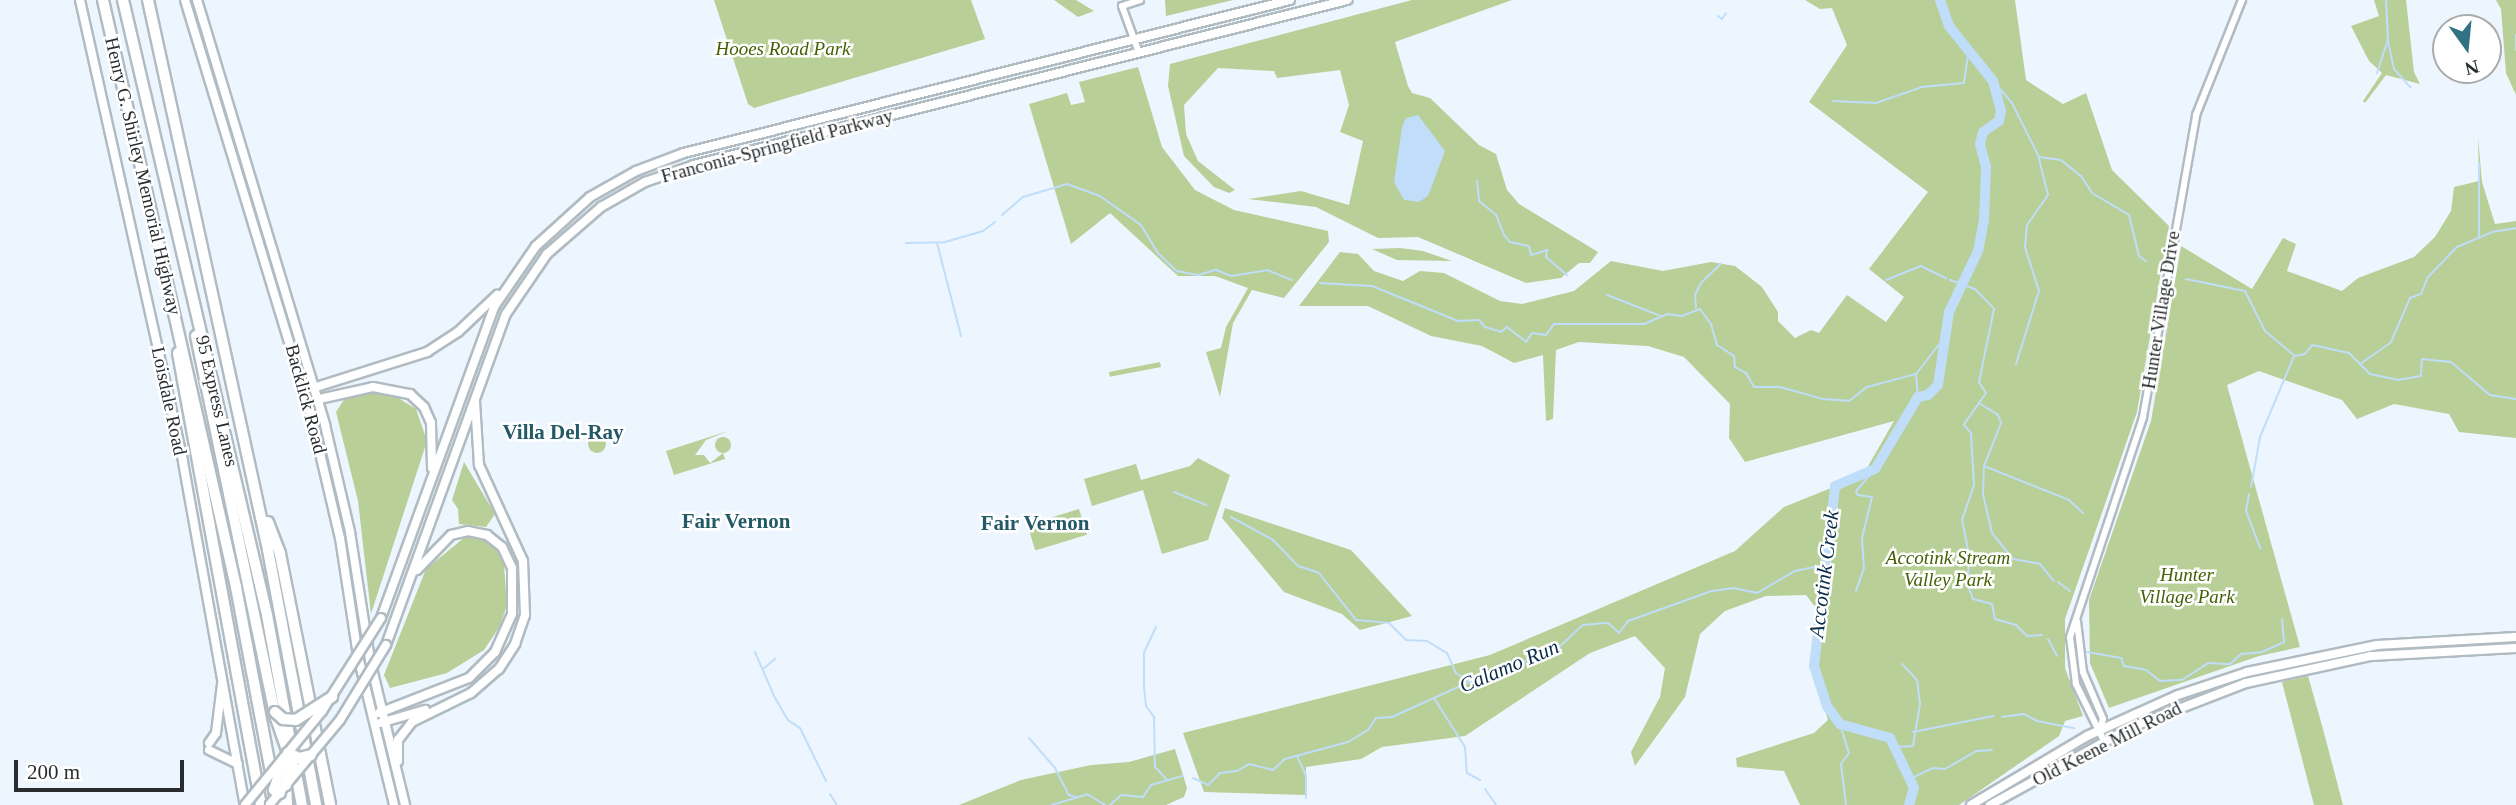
<!DOCTYPE html>
<html>
<head>
<meta charset="utf-8">
<style>
	body { margin:0 }
	#map { position:relative; width:2516px; height:805px; overflow:hidden; background:#edf6fe; font-family:Georgia,serif }
	div>[style] { position:absolute }
	.green>* { inset:0; background:#b8cf97; transform-origin:0 0 }
	.round { border-radius:50% }
	.water>* { inset:0; background:#c0ddf9 }
	.stream>* { height:2px; margin:-1px; padding:0 1px; transform-origin:1px; border-radius:1px; background:#c0ddf9 }
	.river>* { height:10px; margin:-5px; padding:0 5px; transform-origin:5px; border-radius:5px; background:#c0ddf9 }
	.roads { filter:drop-shadow(2px 0 #b1bbc2) drop-shadow(-2px 0 #b1bbc2) drop-shadow(0 2px #b1bbc2) drop-shadow(0 -2px #b1bbc2) }
	.minor>* { height:6px; margin:-3px; padding:0 3px; transform-origin:3px; border-radius:3px; background:#fff }
	.major>* { height:8px; margin:-4px; padding:0 4px; transform-origin:4px; border-radius:4px; background:#fff }
	.highway>* { height:10px; margin:-5px; padding:0 5px; transform-origin:5px; border-radius:5px; background:#fff }
	.bridges { filter:drop-shadow(2px 0 #b1bbc2) drop-shadow(-2px 0 #b1bbc2) drop-shadow(0 2px #b1bbc2) drop-shadow(0 -2px #b1bbc2) }
	.major-bridge>* { height:8px; margin:-4px; padding:0 4px; transform-origin:4px; border-radius:4px; background:#fff }
	.highway-bridge>* { height:10px; margin:-5px; padding:0 5px; transform-origin:5px; border-radius:5px; background:#fff }
	span { translate:-50% -50%; white-space:nowrap; text-align:center; line-height:1.15; -webkit-text-stroke:5px #fff; paint-order:stroke }
	.park-label { font-size:19px; color:#456004; font-style:italic }
	.street-label { font-size:19px; color:#282c2f }
	.neighbourhood-label { font-size:21px; color:#245967; font-weight:700 }
	.water-label { font-size:21px; color:#092c4a; font-style:italic }
	.north { position:absolute; left:2432px; top:14px; width:70px; height:70px; box-sizing:border-box; background:#fff; border:2px solid #a9abac; border-radius:50%; rotate:165deg; font-size:19px; font-weight:700; line-height:28px; text-align:center; color:#282c2f }
	.north::after { content:''; display:block; margin:auto; width:24px; height:32px; background:#307284; clip-path:polygon(50% 0,100% 100%,50% 72%,0 100%) }
	.scale { position:absolute; left:14px; top:760px; width:170px; height:32px; box-sizing:border-box; border:4px solid #282c2f; border-top:0; padding-left:9px; font-size:21px; line-height:24px; white-space:nowrap; color:#282c2f; -webkit-text-stroke:5px #fff; paint-order:stroke }
</style>
</head>
<body>
<div id="map">
	<div class="green">
		<i style="clip-path:polygon(714px 0,971px 0,985px 39px,754px 108px,748px 104px)"></i>
		<i style="clip-path:polygon(1054px 0,1076px 0,1094px 11px,1078px 17px)"></i>
		<i style="clip-path:polygon(1165px 0,1233px 0,1166px 16px)"></i>
		<i style="clip-path:polygon(1412px 0,1512px 0,1395px 42px,1408px 86px,1412px 93px,1430px 98px,1479px 145px,1496px 154px,1507px 190px,1519px 204px,1598px 252px,1590px 263px,1579px 263px,1561px 278px,1526px 283px,1418px 237px,1378px 238px,1316px 207px,1248px 199px,1301px 191px,1349px 205px,1363px 141px,1340px 132px,1349px 105px,1340px 70px,1277px 78px,1274px 71px,1218px 68px,1184px 105px,1186px 134px,1198px 161px,1235px 190px,1229px 193px,1214px 187px,1184px 156px,1168px 86px,1170px 64px)"></i>
		<i style="clip-path:polygon(1805px 0,2015px 0,2026px 80px,2063px 104px,2086px 93px,2112px 170px,2169px 226px,2137px 412px,2065px 619px,2065px 668px,2083px 716px,2065px 721px,2059px 736px,1959px 805px,1800px 805px,1784px 771px,1737px 767px,1736px 758px,1814px 733px,1828px 720px,1810px 662px,1819px 612px,1806px 595px,1766px 596px,1725px 611px,1700px 634px,1685px 697px,1635px 766px,1631px 752px,1660px 697px,1665px 668px,1635px 636px,1590px 653px,1465px 736px,1382px 747px,1361px 759px,1306px 767px,1306px 795px,1204px 792px,1183px 733px,1490px 655px,1735px 551px,1784px 507px,1863px 475px,1894px 421px,1745px 462px,1729px 438px,1730px 404px,1684px 357px,1648px 346px,1579px 342px,1556px 350px,1553px 419px,1546px 421px,1543px 355px,1514px 363px,1482px 346px,1431px 336px,1368px 306px,1299px 306px,1340px 252px,1358px 254px,1374px 271px,1403px 281px,1420px 271px,1444px 273px,1500px 301px,1522px 304px,1574px 291px,1611px 261px,1663px 271px,1711px 262px,1735px 266px,1762px 287px,1778px 312px,1778px 321px,1795px 338px,1811px 330px,1819px 333px,1847px 295px,1886px 322px,1904px 297px,1869px 269px,1928px 192px,1809px 102px,1847px 45px,1832px 8px,1820px 9px)"></i>
		<i style="clip-path:polygon(2374px 0,2406px 0,2414px 72px,2420px 84px,2386px 75px,2365px 103px,2363px 101px,2382px 73px,2369px 61px,2351px 26px,2379px 16px)"></i>
		<i style="clip-path:polygon(2496px 0,2516px 0,2516px 95px,2506px 73px,2501px 9px)"></i>
		<i style="clip-path:polygon(1138px 67px,1162px 147px,1195px 190px,1234px 210px,1328px 231px,1329px 242px,1284px 298px,1252px 290px,1233px 323px,1220px 397px,1206px 352px,1221px 348px,1226px 327px,1248px 288px,1215px 276px,1178px 276px,1110px 213px,1071px 244px,1029px 104px,1067px 93px,1071px 105px,1085px 102px,1079px 82px)"></i>
		<i style="clip-path:polygon(2478px 137px,2482px 182px,2495px 224px,2516px 221px,2516px 438px,2459px 432px,2449px 414px,2394px 404px,2357px 419px,2342px 400px,2259px 371px,2227px 385px,2300px 647px,2259px 656px,2109px 708px,2090px 663px,2089px 600px,2151px 421px,2181px 246px,2252px 289px,2283px 238px,2296px 244px,2287px 271px,2342px 291px,2358px 278px,2414px 257px,2435px 237px,2451px 211px,2454px 187px,2479px 181px)"></i>
		<i style="clip-path:polygon(1400px 248px,1423px 251px,1452px 261px,1397px 260px,1372px 249px)"></i>
		<i style="left:1160px;top:362px;width:5px;height:52px;rotate:79deg"></i>
		<i style="clip-path:polygon(374px 392px,392px 394px,416px 409px,427px 441px,371px 614px,358px 501px,336px 412px,347px 395px)"></i>
		<i style="clip-path:polygon(728px 431px,706px 440px,695px 455px,704px 455px,710px 463px,723px 453px,725px 459px,674px 475px,666px 451px)"></i>
		<i class="round" style="left:588px;top:435px;width:18px;height:18px"></i>
		<i class="round" style="left:715px;top:437px;width:16px;height:16px"></i>
		<i style="clip-path:polygon(1198px 458px,1230px 475px,1208px 540px,1162px 554px,1143px 490px,1092px 506px,1084px 479px,1136px 464px,1141px 480px,1190px 466px)"></i>
		<i style="clip-path:polygon(464px 462px,495px 514px,486px 527px,459px 524px,458px 509px,452px 500px)"></i>
		<i style="clip-path:polygon(1225px 508px,1351px 550px,1412px 616px,1360px 630px,1342px 614px,1284px 592px,1222px 518px)"></i>
		<i style="left:1079px;top:509px;width:27px;height:54px;rotate:73deg"></i>
		<i style="clip-path:polygon(465px 537px,482px 539px,495px 547px,504px 565px,507px 605px,500px 626px,484px 650px,447px 673px,390px 688px,384px 675px,426px 569px)"></i>
		<i style="clip-path:polygon(2308px 676px,2323px 729px,2343px 805px,2314px 805px,2282px 682px)"></i>
		<i style="clip-path:polygon(1175px 749px,1187px 788px,1184px 797px,1166px 805px,959px 805px,1021px 780px,1091px 765px,1129px 762px)"></i>
	</div>
	<div class="water">
		<i style="clip-path:polygon(1418px 115px,1445px 151px,1428px 196px,1419px 202px,1404px 200px,1394px 182px,1402px 127px,1406px 118px)"></i>
	</div>
	<div class="stream">
		<i style="left:1718px;top:16px;width:5px;rotate:37deg"></i>
		<i style="left:1722px;top:19px;width:7px;rotate:-56deg"></i>
		<i style="left:2516px;top:35px;width:15px;rotate:90deg"></i>
		<i style="left:2388px;top:41px;width:29px;rotate:78deg"></i>
		<i style="left:2394px;top:69px;width:25px;rotate:48deg"></i>
		<i style="left:2377px;top:73px;width:35px;rotate:-72deg"></i>
		<i style="left:2388px;top:40px;width:40px;rotate:-92.9deg"></i>
		<i style="left:1993px;top:81px;width:29px;rotate:49deg"></i>
		<i style="left:2012px;top:103px;width:60px;rotate:63.4deg"></i>
		<i style="left:2039px;top:157px;width:22px;rotate:8deg"></i>
		<i style="left:2061px;top:160px;width:26px;rotate:39deg"></i>
		<i style="left:2081px;top:176px;width:20px;rotate:57deg"></i>
		<i style="left:2092px;top:193px;width:43px;rotate:30.7deg"></i>
		<i style="left:2129px;top:215px;width:42px;rotate:76.3deg"></i>
		<i style="left:2139px;top:256px;width:9px;rotate:36deg"></i>
		<i style="left:1833px;top:101px;width:43px;rotate:2.7deg"></i>
		<i style="left:1876px;top:103px;width:49px;rotate:-19.2deg"></i>
		<i style="left:1922px;top:87px;width:42px;rotate:-5.4deg"></i>
		<i style="left:1964px;top:83px;width:37px;rotate:-82deg"></i>
		<i style="left:1477px;top:181px;width:20px;rotate:84deg"></i>
		<i style="left:1479px;top:201px;width:22px;rotate:39deg"></i>
		<i style="left:1496px;top:215px;width:22px;rotate:68deg"></i>
		<i style="left:1504px;top:235px;width:9px;rotate:49deg"></i>
		<i style="left:1510px;top:242px;width:19px;rotate:12deg"></i>
		<i style="left:1529px;top:246px;width:9px;rotate:77deg"></i>
		<i style="left:1531px;top:255px;width:17px;rotate:-17deg"></i>
		<i style="left:1547px;top:250px;width:7px;rotate:98deg"></i>
		<i style="left:1546px;top:257px;width:28px;rotate:41deg"></i>
		<i style="left:1002px;top:215px;width:28px;rotate:-41deg"></i>
		<i style="left:1023px;top:197px;width:46px;rotate:-16.5deg"></i>
		<i style="left:1067px;top:184px;width:35px;rotate:20deg"></i>
		<i style="left:1100px;top:196px;width:50px;rotate:35.3deg"></i>
		<i style="left:1141px;top:225px;width:31px;rotate:59deg"></i>
		<i style="left:1157px;top:252px;width:28px;rotate:44deg"></i>
		<i style="left:1177px;top:271px;width:21px;rotate:11deg"></i>
		<i style="left:1198px;top:275px;width:19px;rotate:-16deg"></i>
		<i style="left:1216px;top:270px;width:16px;rotate:22deg"></i>
		<i style="left:1231px;top:276px;width:36px;rotate:-9deg"></i>
		<i style="left:1267px;top:270px;width:27px;rotate:22deg"></i>
		<i style="left:2479px;top:238px;width:75px;rotate:-90deg"></i>
		<i style="left:906px;top:243px;width:39px;rotate:-1deg"></i>
		<i style="left:945px;top:242px;width:40px;rotate:-16deg"></i>
		<i style="left:983px;top:231px;width:15px;rotate:-37deg"></i>
		<i style="left:937px;top:243px;width:96px;rotate:75.5deg"></i>
		<i style="left:2186px;top:279px;width:60px;rotate:11.5deg"></i>
		<i style="left:2245px;top:291px;width:45px;rotate:63.4deg"></i>
		<i style="left:2265px;top:331px;width:39px;rotate:40deg"></i>
		<i style="left:2295px;top:356px;width:10px;rotate:-11deg"></i>
		<i style="left:2305px;top:354px;width:11px;rotate:-52deg"></i>
		<i style="left:2312px;top:345px;width:38px;rotate:12deg"></i>
		<i style="left:2349px;top:353px;width:30px;rotate:45deg"></i>
		<i style="left:2370px;top:374px;width:29px;rotate:12deg"></i>
		<i style="left:2398px;top:380px;width:23px;rotate:-10deg"></i>
		<i style="left:2421px;top:376px;width:17px;rotate:-87deg"></i>
		<i style="left:2422px;top:359px;width:29px;rotate:6deg"></i>
		<i style="left:2451px;top:362px;width:51px;rotate:40.2deg"></i>
		<i style="left:2490px;top:395px;width:26px;rotate:9deg"></i>
		<i style="left:1886px;top:280px;width:38px;rotate:-22deg"></i>
		<i style="left:1921px;top:266px;width:28px;rotate:26deg"></i>
		<i style="left:1950px;top:280px;width:27px;rotate:20deg"></i>
		<i style="left:1975px;top:289px;width:28px;rotate:46deg"></i>
		<i style="left:1994px;top:309px;width:75px;rotate:101.6deg"></i>
		<i style="left:1979px;top:382px;width:13px;rotate:58deg"></i>
		<i style="left:1986px;top:393px;width:39px;rotate:125deg"></i>
		<i style="left:1964px;top:425px;width:11px;rotate:49deg"></i>
		<i style="left:1971px;top:433px;width:52px;rotate:86.7deg"></i>
		<i style="left:1974px;top:485px;width:36px;rotate:109deg"></i>
		<i style="left:1962px;top:519px;width:37px;rotate:79deg"></i>
		<i style="left:1969px;top:555px;width:31px;rotate:92deg"></i>
		<i style="left:1968px;top:586px;width:14px;rotate:69deg"></i>
		<i style="left:1973px;top:599px;width:20px;rotate:15deg"></i>
		<i style="left:1992px;top:604px;width:15px;rotate:79deg"></i>
		<i style="left:1995px;top:619px;width:22px;rotate:16deg"></i>
		<i style="left:2016px;top:625px;width:16px;rotate:45deg"></i>
		<i style="left:2027px;top:636px;width:15px;rotate:-4deg"></i>
		<i style="left:1320px;top:283px;width:52px;rotate:3.3deg"></i>
		<i style="left:1372px;top:286px;width:93px;rotate:22.1deg"></i>
		<i style="left:1458px;top:321px;width:21px;rotate:-3deg"></i>
		<i style="left:1479px;top:320px;width:9px;rotate:49deg"></i>
		<i style="left:1485px;top:327px;width:17px;rotate:17deg"></i>
		<i style="left:1501px;top:332px;width:8px;rotate:-40deg"></i>
		<i style="left:1507px;top:327px;width:24px;rotate:38deg"></i>
		<i style="left:1526px;top:342px;width:11px;rotate:-56deg"></i>
		<i style="left:1532px;top:333px;width:14px;rotate:8deg"></i>
		<i style="left:1546px;top:335px;width:14px;rotate:-54deg"></i>
		<i style="left:1554px;top:324px;width:90px"></i>
		<i style="left:1644px;top:324px;width:25px;rotate:-23deg"></i>
		<i style="left:1667px;top:314px;width:15px;rotate:8deg"></i>
		<i style="left:1682px;top:316px;width:19px;rotate:-21deg"></i>
		<i style="left:1700px;top:309px;width:19px;rotate:54deg"></i>
		<i style="left:1711px;top:324px;width:22px;rotate:74deg"></i>
		<i style="left:1717px;top:345px;width:20px;rotate:33deg"></i>
		<i style="left:1734px;top:356px;width:11px;rotate:85deg"></i>
		<i style="left:1735px;top:367px;width:13px;rotate:29deg"></i>
		<i style="left:1746px;top:373px;width:16px;rotate:60deg"></i>
		<i style="left:1754px;top:387px;width:26px"></i>
		<i style="left:1780px;top:387px;width:45px;rotate:15.6deg"></i>
		<i style="left:1823px;top:399px;width:26px;rotate:4deg"></i>
		<i style="left:1849px;top:401px;width:23px;rotate:-38deg"></i>
		<i style="left:1867px;top:387px;width:51px;rotate:-14.9deg"></i>
		<i style="left:1607px;top:295px;width:58px;rotate:21.3deg"></i>
		<i style="left:1696px;top:308px;width:13px;rotate:-94deg"></i>
		<i style="left:1695px;top:295px;width:13px;rotate:-63deg"></i>
		<i style="left:1701px;top:283px;width:28px;rotate:-44deg"></i>
		<i style="left:2016px;top:364px;width:77px;rotate:-72.5deg"></i>
		<i style="left:2039px;top:291px;width:46px;rotate:-107.7deg"></i>
		<i style="left:2025px;top:247px;width:22px;rotate:-85deg"></i>
		<i style="left:2027px;top:225px;width:37px;rotate:-55deg"></i>
		<i style="left:2048px;top:195px;width:38px;rotate:-104deg"></i>
		<i style="left:2360px;top:364px;width:38px;rotate:-35deg"></i>
		<i style="left:2391px;top:342px;width:48px;rotate:-66.6deg"></i>
		<i style="left:2410px;top:298px;width:12px;rotate:-20deg"></i>
		<i style="left:2421px;top:294px;width:18px;rotate:-68deg"></i>
		<i style="left:2428px;top:277px;width:42px;rotate:-46deg"></i>
		<i style="left:2457px;top:247px;width:38px;rotate:-23deg"></i>
		<i style="left:2492px;top:232px;width:24px;rotate:-9deg"></i>
		<i style="left:1918px;top:397px;width:23px;rotate:-95deg"></i>
		<i style="left:1916px;top:374px;width:46px;rotate:-52.1deg"></i>
		<i style="left:1979px;top:403px;width:22px;rotate:32deg"></i>
		<i style="left:1998px;top:415px;width:9px;rotate:69deg"></i>
		<i style="left:2001px;top:423px;width:46px;rotate:111.6deg"></i>
		<i style="left:1984px;top:466px;width:28px;rotate:92deg"></i>
		<i style="left:1983px;top:494px;width:40px;rotate:77deg"></i>
		<i style="left:1992px;top:533px;width:33px;rotate:51deg"></i>
		<i style="left:2013px;top:559px;width:27px;rotate:10deg"></i>
		<i style="left:2040px;top:564px;width:22px;rotate:51deg"></i>
		<i style="left:1984px;top:466px;width:92px;rotate:21.8deg"></i>
		<i style="left:2069px;top:500px;width:19px;rotate:43deg"></i>
		<i style="left:2251px;top:487px;width:51px;rotate:-79.8deg"></i>
		<i style="left:2260px;top:437px;width:88px;rotate:-67.2deg"></i>
		<i style="left:1174px;top:492px;width:35px;rotate:22deg"></i>
		<i style="left:2249px;top:494px;width:17px;rotate:100deg"></i>
		<i style="left:2246px;top:511px;width:40px;rotate:69deg"></i>
		<i style="left:1231px;top:517px;width:48px;rotate:28.7deg"></i>
		<i style="left:1273px;top:540px;width:36px;rotate:46deg"></i>
		<i style="left:1298px;top:566px;width:22px;rotate:18deg"></i>
		<i style="left:1319px;top:573px;width:60px;rotate:51.8deg"></i>
		<i style="left:1356px;top:620px;width:33px;rotate:5deg"></i>
		<i style="left:1389px;top:623px;width:24px;rotate:45deg"></i>
		<i style="left:1406px;top:640px;width:21px;rotate:3deg"></i>
		<i style="left:1427px;top:641px;width:23px;rotate:31deg"></i>
		<i style="left:1447px;top:653px;width:22px;rotate:66deg"></i>
		<i style="left:1456px;top:673px;width:17px;rotate:33deg"></i>
		<i style="left:2058px;top:582px;width:15px;rotate:37deg"></i>
		<i style="left:1856px;top:591px;width:24px;rotate:-71deg"></i>
		<i style="left:1864px;top:568px;width:30px;rotate:-94deg"></i>
		<i style="left:1862px;top:538px;width:42px;rotate:-76.3deg"></i>
		<i style="left:1872px;top:497px;width:14px;rotate:-172deg"></i>
		<i style="left:1858px;top:495px;width:4px;rotate:-117deg"></i>
		<i style="left:1856px;top:491px;width:29px;rotate:-49deg"></i>
		<i style="left:1156px;top:627px;width:29px;rotate:115deg"></i>
		<i style="left:1144px;top:653px;width:34px;rotate:90deg"></i>
		<i style="left:1144px;top:687px;width:19px;rotate:84deg"></i>
		<i style="left:1146px;top:706px;width:14px;rotate:54deg"></i>
		<i style="left:1154px;top:717px;width:50px;rotate:88.9deg"></i>
		<i style="left:1155px;top:767px;width:18px;rotate:47deg"></i>
		<i style="left:2048px;top:639px;width:19px;rotate:62deg"></i>
		<i style="left:755px;top:652px;width:48px;rotate:66.6deg"></i>
		<i style="left:774px;top:696px;width:28px;rotate:60deg"></i>
		<i style="left:788px;top:720px;width:14px;rotate:34deg"></i>
		<i style="left:800px;top:728px;width:59px;rotate:63.9deg"></i>
		<i style="left:2087px;top:652px;width:35px;rotate:10deg"></i>
		<i style="left:2121px;top:658px;width:9px;rotate:69deg"></i>
		<i style="left:2124px;top:666px;width:22px;rotate:10deg"></i>
		<i style="left:2146px;top:670px;width:18px;rotate:38deg"></i>
		<i style="left:2160px;top:681px;width:22px;rotate:-3deg"></i>
		<i style="left:2182px;top:680px;width:31px;rotate:-33deg"></i>
		<i style="left:2208px;top:663px;width:22px;rotate:3deg"></i>
		<i style="left:2230px;top:664px;width:15px;rotate:-42deg"></i>
		<i style="left:2241px;top:654px;width:21px;rotate:-5deg"></i>
		<i style="left:2262px;top:652px;width:24px;rotate:-24deg"></i>
		<i style="left:2284px;top:642px;width:23px;rotate:-95deg"></i>
		<i style="left:763px;top:669px;width:16px;rotate:-40deg"></i>
		<i style="left:1434px;top:698px;width:58px;rotate:57.7deg"></i>
		<i style="left:1465px;top:747px;width:26px;rotate:86deg"></i>
		<i style="left:1467px;top:773px;width:15px;rotate:28deg"></i>
		<i style="left:2002px;top:717px;width:22px;rotate:-8deg"></i>
		<i style="left:2024px;top:714px;width:15px;rotate:28deg"></i>
		<i style="left:2037px;top:721px;width:38px;rotate:11deg"></i>
		<i style="left:1840px;top:724px;width:30px;rotate:73deg"></i>
		<i style="left:1849px;top:753px;width:14px;rotate:126deg"></i>
		<i style="left:1841px;top:764px;width:41px;rotate:83deg"></i>
		<i style="left:1913px;top:732px;width:82px;rotate:-11.3deg"></i>
		<i style="left:1029px;top:738px;width:40px;rotate:49deg"></i>
		<i style="left:1055px;top:768px;width:30px;rotate:63deg"></i>
		<i style="left:1069px;top:795px;width:9px;rotate:18deg"></i>
		<i style="left:1895px;top:747px;width:18px;rotate:-3deg"></i>
		<i style="left:1913px;top:746px;width:43px;rotate:-80.5deg"></i>
		<i style="left:1920px;top:704px;width:24px;rotate:-97deg"></i>
		<i style="left:1917px;top:680px;width:22px;rotate:-133deg"></i>
		<i style="left:1297px;top:756px;width:21px;rotate:65deg"></i>
		<i style="left:1306px;top:775px;width:23px;rotate:90deg"></i>
		<i style="left:1193px;top:778px;width:17px;rotate:25deg"></i>
		<i style="left:1208px;top:785px;width:17px;rotate:-45deg"></i>
		<i style="left:1220px;top:773px;width:17px;rotate:-7deg"></i>
		<i style="left:1237px;top:771px;width:14px;rotate:-30deg"></i>
		<i style="left:1249px;top:764px;width:25px;rotate:14deg"></i>
		<i style="left:1273px;top:770px;width:16px;rotate:-43deg"></i>
		<i style="left:1285px;top:759px;width:65px;rotate:-15.1deg"></i>
		<i style="left:1348px;top:742px;width:23px;rotate:-31deg"></i>
		<i style="left:1368px;top:730px;width:14px;rotate:-56deg"></i>
		<i style="left:1376px;top:718px;width:16px;rotate:-4deg"></i>
		<i style="left:1392px;top:717px;width:116px;rotate:-24.4deg"></i>
		<i style="left:1498px;top:669px;width:23px;rotate:-10deg"></i>
		<i style="left:1521px;top:665px;width:17px;rotate:-40deg"></i>
		<i style="left:1534px;top:654px;width:24px;rotate:-12deg"></i>
		<i style="left:1557px;top:649px;width:35px;rotate:-43deg"></i>
		<i style="left:1583px;top:625px;width:25px;rotate:-5deg"></i>
		<i style="left:1608px;top:623px;width:15px;rotate:42deg"></i>
		<i style="left:1619px;top:633px;width:15px;rotate:-53deg"></i>
		<i style="left:1628px;top:621px;width:89px;rotate:-19.7deg"></i>
		<i style="left:1712px;top:591px;width:22px;rotate:-8deg"></i>
		<i style="left:1734px;top:588px;width:24px;rotate:12deg"></i>
		<i style="left:1757px;top:593px;width:44px;rotate:-30.1deg"></i>
		<i style="left:1795px;top:571px;width:34px;rotate:-12deg"></i>
		<i style="left:1910px;top:779px;width:25px;rotate:-26deg"></i>
		<i style="left:1933px;top:768px;width:12px;rotate:5deg"></i>
		<i style="left:1945px;top:769px;width:36px;rotate:-30deg"></i>
		<i style="left:1976px;top:751px;width:16px;rotate:-4deg"></i>
		<i style="left:1485px;top:789px;width:19px;rotate:55deg"></i>
		<i style="left:830px;top:794px;width:13px;rotate:58deg"></i>
		<i style="left:1052px;top:805px;width:37px;rotate:-17deg"></i>
		<i style="left:1087px;top:794px;width:21px;rotate:31deg"></i>
		<i style="left:1110px;top:805px;width:15px;rotate:-42deg"></i>
		<i style="left:1121px;top:795px;width:22px;rotate:5deg"></i>
		<i style="left:1143px;top:797px;width:14px;rotate:-56deg"></i>
		<i style="left:1151px;top:785px;width:33px;rotate:-16deg"></i>
	</div>
	<div class="river">
		<i style="left:1909px;top:805px;width:18px;rotate:-74deg"></i>
		<i style="left:1914px;top:788px;width:55px;rotate:-115.6deg"></i>
		<i style="left:1890px;top:738px;width:52px;rotate:-164.4deg"></i>
		<i style="left:1840px;top:724px;width:22px;rotate:-126deg"></i>
		<i style="left:1827px;top:706px;width:42px;rotate:-108deg"></i>
		<i style="left:1814px;top:666px;width:181px;rotate:-83.3deg"></i>
		<i style="left:1835px;top:486px;width:43px;rotate:-23deg"></i>
		<i style="left:1875px;top:469px;width:84px;rotate:-59.2deg"></i>
		<i style="left:1918px;top:397px;width:10px;rotate:-11deg"></i>
		<i style="left:1928px;top:395px;width:14px;rotate:-45deg"></i>
		<i style="left:1938px;top:385px;width:74px;rotate:-81.4deg"></i>
		<i style="left:1949px;top:312px;width:68px;rotate:-64.6deg"></i>
		<i style="left:1978px;top:251px;width:32px;rotate:-79deg"></i>
		<i style="left:1984px;top:220px;width:53px;rotate:-87.8deg"></i>
		<i style="left:1986px;top:167px;width:24px;rotate:-105deg"></i>
		<i style="left:1980px;top:144px;width:12px;rotate:-76deg"></i>
		<i style="left:1983px;top:132px;width:19px;rotate:-35deg"></i>
		<i style="left:1999px;top:121px;width:10px;rotate:-79deg"></i>
		<i style="left:2001px;top:111px;width:31px;rotate:-105deg"></i>
		<i style="left:1993px;top:81px;width:70px;rotate:-128.7deg"></i>
		<i style="left:1949px;top:26px;width:28px;rotate:-109deg"></i>
	</div>
	<div class="roads">
		<div class="minor">
			<i style="left:1139px;top:53px;width:50px;rotate:-109.9deg"></i>
			<i style="left:1122px;top:6px;width:19px;rotate:-18deg"></i>
			<i style="left:2077px;top:621px;width:51px;rotate:83.3deg"></i>
			<i style="left:2083px;top:672px;width:51px;rotate:66.9deg"></i>
			<i style="left:2103px;top:719px;width:10px;rotate:107deg"></i>
			<i style="left:2104px;top:741px;width:64px;rotate:-116.2deg"></i>
			<i style="left:2076px;top:684px;width:47px;rotate:-97.3deg"></i>
			<i style="left:2070px;top:637px;width:232px;rotate:-71.6deg"></i>
			<i style="left:2143px;top:417px;width:307px;rotate:-80deg"></i>
			<i style="left:2196px;top:115px;width:124px;rotate:-68.2deg"></i>
		</div>
		<div class="major">
			<i style="left:80px;top:0;width:473px;rotate:77.4deg"></i>
			<i style="left:183px;top:462px;width:349px;rotate:79.8deg"></i>
			<i style="left:185px;top:0;width:438px;rotate:73.1deg"></i>
			<i style="left:312px;top:419px;width:122px;rotate:76.8deg"></i>
			<i style="left:340px;top:538px;width:119px;rotate:81.3deg"></i>
			<i style="left:358px;top:656px;width:153px;rotate:76.4deg"></i>
			<i style="left:197px;top:0;width:444px;rotate:73.2deg"></i>
			<i style="left:325px;top:425px;width:110px;rotate:76.8deg"></i>
			<i style="left:350px;top:532px;width:130px;rotate:81.1deg"></i>
			<i style="left:370px;top:660px;width:149px;rotate:76.4deg"></i>
			<i style="left:313px;top:388px;width:120px;rotate:-17.5deg"></i>
			<i style="left:427px;top:352px;width:37px;rotate:-33deg"></i>
			<i style="left:458px;top:332px;width:54px;rotate:-43.5deg"></i>
			<i style="left:315px;top:400px;width:59px;rotate:-12.6deg"></i>
			<i style="left:373px;top:387px;width:38px;rotate:11deg"></i>
			<i style="left:410px;top:394px;width:19px;rotate:43deg"></i>
			<i style="left:424px;top:407px;width:17px;rotate:66deg"></i>
			<i style="left:431px;top:423px;width:45px;rotate:88.7deg"></i>
			<i style="left:381px;top:618px;width:331px;rotate:-70deg"></i>
			<i style="left:494px;top:307px;width:74px;rotate:-55.5deg"></i>
			<i style="left:536px;top:246px;width:73px;rotate:-42.2deg"></i>
			<i style="left:590px;top:197px;width:53px;rotate:-29.5deg"></i>
			<i style="left:636px;top:171px;width:51px;rotate:-20.6deg"></i>
			<i style="left:684px;top:153px;width:625px;rotate:-14.17deg"></i>
			<i style="left:386px;top:645px;width:352px;rotate:-70.1deg"></i>
			<i style="left:506px;top:314px;width:73px;rotate:-55.7deg"></i>
			<i style="left:547px;top:254px;width:72px;rotate:-41deg"></i>
			<i style="left:601px;top:207px;width:51px;rotate:-29.6deg"></i>
			<i style="left:645px;top:182px;width:52px;rotate:-19.1deg"></i>
			<i style="left:694px;top:165px;width:674px;rotate:-14.18deg"></i>
			<i style="left:379px;top:713px;width:97px;rotate:-21.3deg"></i>
			<i style="left:469px;top:678px;width:37px;rotate:-45deg"></i>
			<i style="left:495px;top:652px;width:42px;rotate:-65.9deg"></i>
			<i style="left:512px;top:614px;width:46px;rotate:-90deg"></i>
			<i style="left:512px;top:568px;width:23px;rotate:-115deg"></i>
			<i style="left:502px;top:547px;width:19px;rotate:-141deg"></i>
			<i style="left:487px;top:535px;width:19px;rotate:-168deg"></i>
			<i style="left:468px;top:531px;width:17px;rotate:167deg"></i>
			<i style="left:451px;top:535px;width:49px;rotate:134.2deg"></i>
			<i style="left:380px;top:723px;width:47px;rotate:-16.1deg"></i>
			<i style="left:209px;top:743px;width:12px;rotate:-55deg"></i>
			<i style="left:216px;top:733px;width:49px;rotate:-83deg"></i>
			<i style="left:209px;top:750px;width:32px;rotate:26deg"></i>
			<i style="left:398px;top:761px;width:21px;rotate:-90deg"></i>
			<i style="left:398px;top:740px;width:23px;rotate:-52deg"></i>
			<i style="left:412px;top:722px;width:66px;rotate:-26.2deg"></i>
			<i style="left:471px;top:693px;width:37px;rotate:-41deg"></i>
			<i style="left:499px;top:669px;width:30px;rotate:-57deg"></i>
			<i style="left:515px;top:644px;width:31px;rotate:-71deg"></i>
			<i style="left:525px;top:615px;width:54px;rotate:-92.1deg"></i>
			<i style="left:523px;top:561px;width:106px;rotate:-114.6deg"></i>
			<i style="left:479px;top:465px;width:64px;rotate:-93.6deg"></i>
			<i style="left:1971px;top:805px;width:135px;rotate:-30.7deg"></i>
			<i style="left:2087px;top:736px;width:100px;rotate:-24.3deg"></i>
			<i style="left:2178px;top:695px;width:73px;rotate:-18.4deg"></i>
			<i style="left:2247px;top:672px;width:133px;rotate:-11.7deg"></i>
			<i style="left:2377px;top:645px;width:139px;rotate:-3.3deg"></i>
			<i style="left:1990px;top:805px;width:162px;rotate:-28.8deg"></i>
			<i style="left:2132px;top:727px;width:122px;rotate:-21.1deg"></i>
			<i style="left:2246px;top:683px;width:128px;rotate:-12.2deg"></i>
			<i style="left:2371px;top:656px;width:145px;rotate:-3.2deg"></i>
		</div>
		<div class="highway">
			<i style="left:103px;top:0;width:602px;rotate:77.23deg"></i>
			<i style="left:236px;top:587px;width:222px;rotate:79.3deg"></i>
			<i style="left:123px;top:0;width:632px;rotate:76.82deg"></i>
			<i style="left:267px;top:615px;width:193px;rotate:79.6deg"></i>
			<i style="left:148px;top:0;width:563px;rotate:77.69deg"></i>
			<i style="left:268px;top:550px;width:259px;rotate:79.3deg"></i>
			<i style="left:196px;top:336px;width:390px;rotate:78.2deg"></i>
			<i style="left:276px;top:718px;width:37px;rotate:71deg"></i>
			<i style="left:178px;top:353px;width:460px;rotate:79.6deg"></i>
			<i style="left:268px;top:522px;width:34px;rotate:69deg"></i>
			<i style="left:280px;top:554px;width:256px;rotate:78.7deg"></i>
			<i style="left:286px;top:785px;width:20px;rotate:87deg"></i>
		</div>
	</div>
	<div class="bridges">
		<div class="major-bridge">
			<i style="left:270px;top:804px;width:109px;rotate:-50.2deg"></i>
			<i style="left:340px;top:720px;width:88px;rotate:-58.5deg"></i>
			<i style="left:245px;top:805px;width:122px;rotate:-50.7deg"></i>
			<i style="left:322px;top:711px;width:110px;rotate:-57.6deg"></i>
		</div>
		<div class="highway-bridge">
			<i style="left:275px;top:712px;width:11px;rotate:41deg"></i>
			<i style="left:283px;top:719px;width:13px;rotate:4deg"></i>
			<i style="left:296px;top:720px;width:43px;rotate:-32.6deg"></i>
			<i style="left:288px;top:753px;width:12px;rotate:24deg"></i>
			<i style="left:299px;top:758px;width:12px;rotate:-14deg"></i>
			<i style="left:286px;top:785px;width:28px;rotate:-73deg"></i>
			<i style="left:280px;top:793px;width:7px;rotate:-153deg"></i>
			<i style="left:274px;top:790px;width:33px;rotate:-72deg"></i>
		</div>
	</div>
	<div class="park-label">
		<span style="left:783px;top:49px">Hooes Road Park</span>
		<span style="left:1948px;top:569px">Accotink Stream<br>Valley Park</span>
		<span style="left:2187px;top:586px">Hunter<br>Village Park</span>
	</div>
	<div class="street-label">
		<span style="left:777px;top:146px;rotate:-15deg">Franconia-Springfield Parkway</span>
		<span style="left:143px;top:176px;rotate:77deg">Henry G. Shirley Memorial Highway</span>
		<span style="left:2161px;top:310px;rotate:-81deg">Hunter Village Drive</span>
		<span style="left:306px;top:399px;rotate:75deg">Backlick Road</span>
		<span style="left:169px;top:401px;rotate:78deg">Loisdale Road</span>
		<span style="left:217px;top:401px;rotate:77deg">95 Express Lanes</span>
		<span style="left:2107px;top:744px;rotate:-27deg">Old Keene Mill Road</span>
	</div>
	<div class="neighbourhood-label">
		<span style="left:563px;top:432px">Villa Del-Ray</span>
		<span style="left:736px;top:521px">Fair Vernon</span>
		<span style="left:1035px;top:523px">Fair Vernon</span>
	</div>
	<div class="water-label">
		<span style="left:1824px;top:574px;rotate:-83deg">Accotink Creek</span>
		<span style="left:1509px;top:666px;rotate:-23deg">Calamo Run</span>
	</div>
	<div class="north">N</div>
	<div class="scale">200 m</div>
</div>
</body>
</html>
